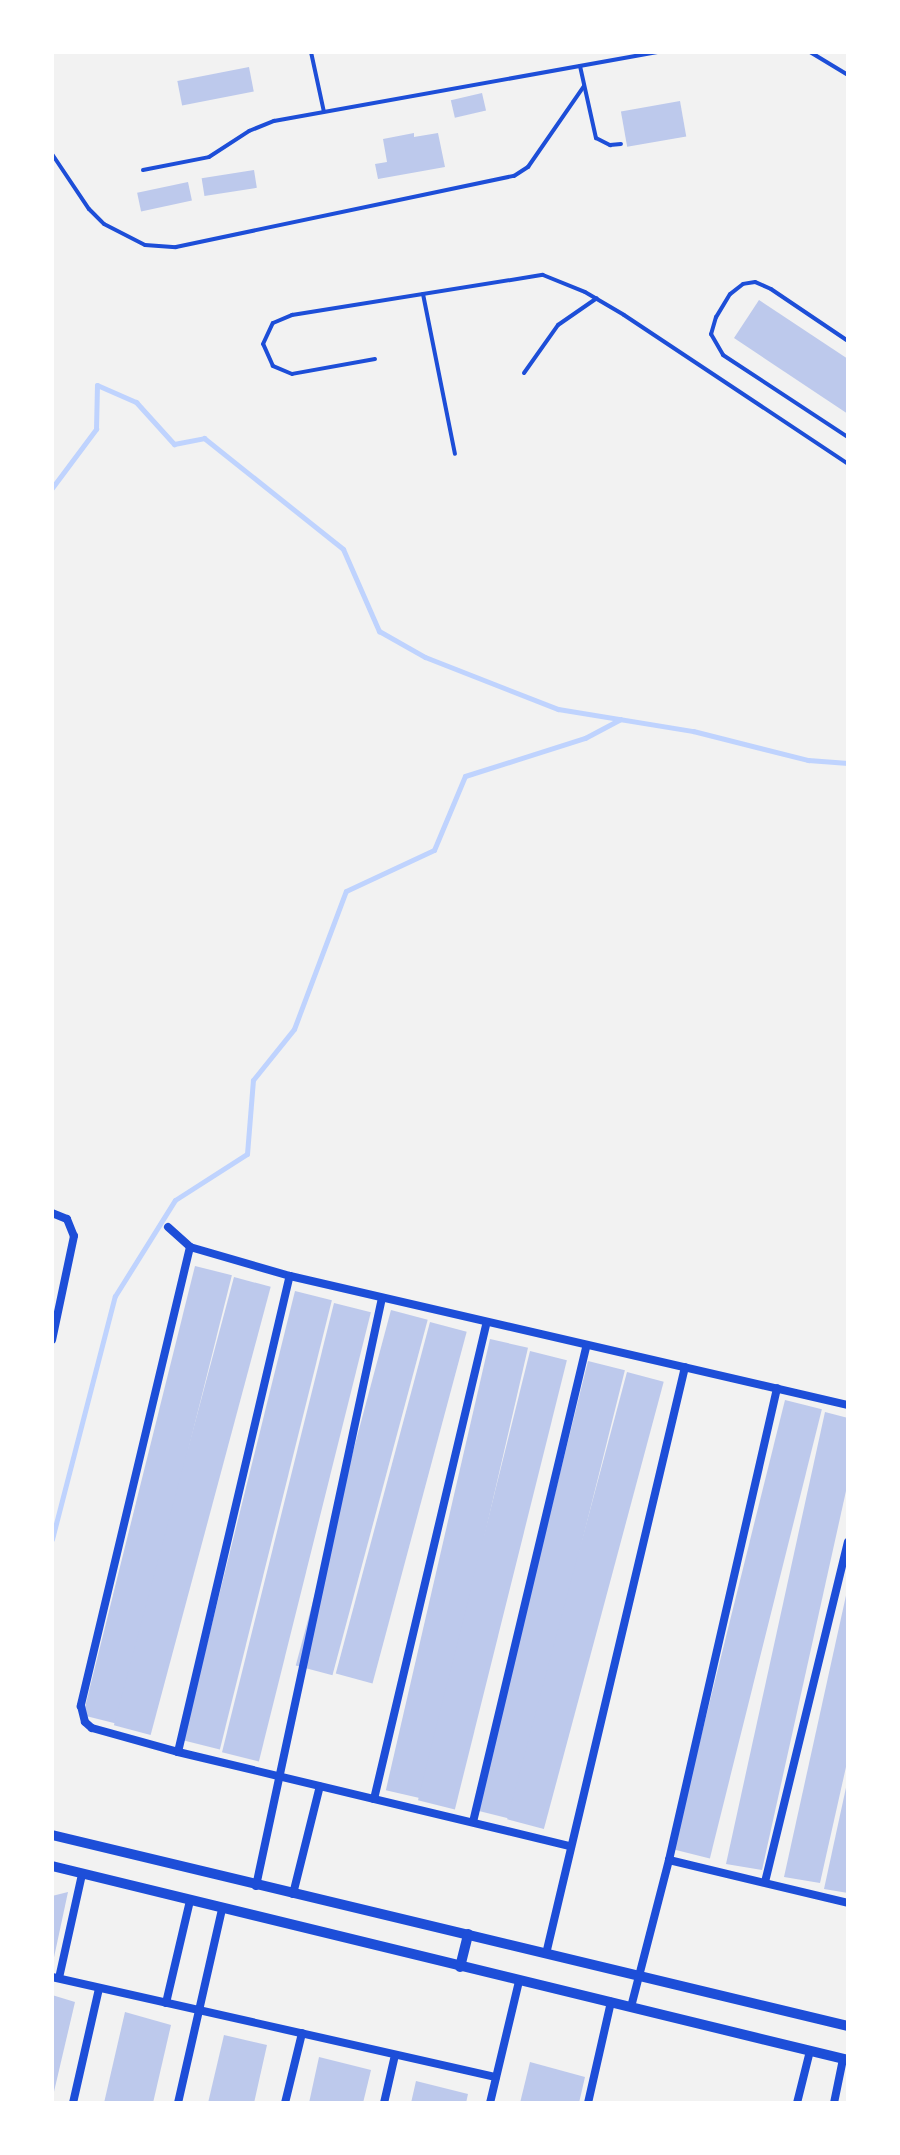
<!DOCTYPE html>
<html>
<head>
<meta charset="utf-8">
<style>
	body { margin:0 }
	#map { position:relative; width:900px; height:2155px; overflow:hidden; background:#f2f2f2; font-family:Quicksand,sans-serif }
	div>[style] { position:absolute }
	.stream>* { height:5px; margin:-2.5px; padding:0 2.5px; transform-origin:2.5px; border-radius:2.5px; background:#bfd3fe }
	.building>* { inset:0; background:#bdc9ec; transform-origin:0 0 }
	.service>* { height:4px; margin:-2px; padding:0 2px; transform-origin:2px; border-radius:2px; background:#1d4ed8 }
	.minor>* { height:8px; margin:-4px; padding:0 4px; transform-origin:4px; border-radius:4px; background:#1d4ed8 }
	.tertiary>* { height:10px; margin:-5px; padding:0 5px; transform-origin:5px; border-radius:5px; background:#1d4ed8 }
	span { translate:-50% -50%; white-space:nowrap; text-align:center; line-height:1.15; -webkit-text-stroke:6px #fff; paint-order:stroke }
	.frame { position:absolute; inset:0; border:54px solid #fff; pointer-events:none }
</style>
</head>
<body>
<div id="map">
	<div class="stream">
		<i style="left:52px;top:488px;width:74px;rotate:-53.3deg"></i>
		<i style="left:96px;top:429px;width:44px;rotate:-88.7deg"></i>
		<i style="left:97px;top:385px;width:43px;rotate:23.6deg"></i>
		<i style="left:136px;top:402px;width:57px;rotate:47.9deg"></i>
		<i style="left:174px;top:444px;width:31px;rotate:-11deg"></i>
		<i style="left:204px;top:438px;width:178px;rotate:38.6deg"></i>
		<i style="left:343px;top:549px;width:90px;rotate:66.3deg"></i>
		<i style="left:379px;top:631px;width:53px;rotate:29.5deg"></i>
		<i style="left:425px;top:657px;width:143px;rotate:21.4deg"></i>
		<i style="left:558px;top:709px;width:137px;rotate:9.3deg"></i>
		<i style="left:693px;top:731px;width:119px;rotate:14.2deg"></i>
		<i style="left:808px;top:760px;width:40px;rotate:4.3deg"></i>
		<i style="left:52px;top:1539px;width:251px;rotate:-75.5deg"></i>
		<i style="left:115px;top:1296px;width:113px;rotate:-58deg"></i>
		<i style="left:175px;top:1200px;width:85px;rotate:-32.6deg"></i>
		<i style="left:247px;top:1154px;width:74px;rotate:-85.4deg"></i>
		<i style="left:253px;top:1080px;width:65px;rotate:-51.2deg"></i>
		<i style="left:294px;top:1029px;width:147px;rotate:-69.4deg"></i>
		<i style="left:346px;top:891px;width:97px;rotate:-25deg"></i>
		<i style="left:434px;top:850px;width:80px;rotate:-67.3deg"></i>
		<i style="left:465px;top:776px;width:126px;rotate:-17.6deg"></i>
		<i style="left:585px;top:738px;width:40px;rotate:-28deg"></i>
	</div>
	<div class="building">
		<i style="left:249px;top:67px;width:25px;height:73px;rotate:79deg"></i>
		<i style="left:482px;top:93px;width:18px;height:32px;rotate:77deg"></i>
		<i style="left:680px;top:101px;width:36px;height:60px;rotate:80deg"></i>
		<i style="clip-path:polygon(414px 133px,414px 137px,438px 133px,445px 167px,378px 179px,375px 164px,387px 162px,383px 139px)"></i>
		<i style="left:254px;top:170px;width:18px;height:53px;rotate:81deg"></i>
		<i style="left:188px;top:182px;width:19px;height:52px;rotate:78deg"></i>
		<i style="clip-path:polygon(759px 300px,848px 359px,848px 414px,734px 338px)"></i>
		<i style="left:195px;top:1266px;width:38px;height:463px;rotate:14deg"></i>
		<i style="left:234px;top:1277px;width:38px;height:464px;rotate:15deg"></i>
		<i style="left:295px;top:1291px;width:38px;height:463px;rotate:14deg"></i>
		<i style="left:334px;top:1303px;width:38px;height:463px;rotate:14deg"></i>
		<i style="left:391px;top:1310px;width:38px;height:368px;rotate:15deg"></i>
		<i style="left:430px;top:1322px;width:38px;height:364px;rotate:15deg"></i>
		<i style="left:490px;top:1339px;width:39px;height:463px;rotate:13deg"></i>
		<i style="left:530px;top:1351px;width:38px;height:463px;rotate:14deg"></i>
		<i style="left:588px;top:1361px;width:38px;height:463px;rotate:14deg"></i>
		<i style="left:627px;top:1372px;width:38px;height:463px;rotate:15deg"></i>
		<i style="left:785px;top:1400px;width:38px;height:463px;rotate:14deg"></i>
		<i style="clip-path:polygon(825px 1412px,848px 1418px,848px 1482px,762px 1870px,726px 1864px)"></i>
		<i style="clip-path:polygon(847px 1591px,848px 1758px,820px 1883px,784px 1877px)"></i>
		<i style="clip-path:polygon(847px 1783px,848px 1783px,848px 1893px,824px 1889px)"></i>
		<i style="clip-path:polygon(68px 1892px,53px 1962px,52px 1962px,52px 1896px)"></i>
		<i style="clip-path:polygon(52px 1995px,75px 2002px,53px 2096px,52px 2096px)"></i>
		<i style="clip-path:polygon(125px 2012px,171px 2025px,153px 2103px,104px 2103px)"></i>
		<i style="clip-path:polygon(224px 2035px,267px 2045px,254px 2103px,208px 2103px)"></i>
		<i style="clip-path:polygon(319px 2057px,371px 2070px,363px 2103px,309px 2103px)"></i>
		<i style="clip-path:polygon(530px 2062px,585px 2077px,579px 2103px,520px 2103px)"></i>
		<i style="clip-path:polygon(416px 2081px,468px 2094px,466px 2103px,411px 2103px)"></i>
	</div>
	<div class="service">
		<i style="left:311px;top:52px;width:61px;rotate:77.8deg"></i>
		<i style="left:810px;top:52px;width:44px;rotate:31.2deg"></i>
		<i style="left:580px;top:66px;width:74px;rotate:77.5deg"></i>
		<i style="left:596px;top:138px;width:16px;rotate:27deg"></i>
		<i style="left:610px;top:145px;width:11px;rotate:-5deg"></i>
		<i style="left:52px;top:154px;width:66px;rotate:56.1deg"></i>
		<i style="left:89px;top:209px;width:21px;rotate:45deg"></i>
		<i style="left:104px;top:224px;width:46px;rotate:27.1deg"></i>
		<i style="left:145px;top:245px;width:31px;rotate:4deg"></i>
		<i style="left:176px;top:247px;width:345px;rotate:-11.9deg"></i>
		<i style="left:514px;top:176px;width:17px;rotate:-33deg"></i>
		<i style="left:528px;top:167px;width:98px;rotate:-55.3deg"></i>
		<i style="left:143px;top:170px;width:67px;rotate:-11.1deg"></i>
		<i style="left:209px;top:157px;width:48px;rotate:-33deg"></i>
		<i style="left:249px;top:131px;width:27px;rotate:-22deg"></i>
		<i style="left:274px;top:121px;width:391px;rotate:-10.2deg"></i>
		<i style="left:423px;top:294px;width:163px;rotate:78.7deg"></i>
		<i style="left:848px;top:341px;width:93px;rotate:-146deg"></i>
		<i style="left:771px;top:289px;width:17px;rotate:-156deg"></i>
		<i style="left:755px;top:282px;width:12px;rotate:171deg"></i>
		<i style="left:743px;top:284px;width:16px;rotate:142deg"></i>
		<i style="left:730px;top:294px;width:27px;rotate:121deg"></i>
		<i style="left:716px;top:317px;width:18px;rotate:106deg"></i>
		<i style="left:711px;top:334px;width:24px;rotate:60deg"></i>
		<i style="left:723px;top:355px;width:149px;rotate:33.3deg"></i>
		<i style="left:375px;top:359px;width:84px;rotate:169.8deg"></i>
		<i style="left:292px;top:374px;width:21px;rotate:-157deg"></i>
		<i style="left:273px;top:366px;width:24px;rotate:-114deg"></i>
		<i style="left:263px;top:344px;width:23px;rotate:-65deg"></i>
		<i style="left:273px;top:323px;width:21px;rotate:-23deg"></i>
		<i style="left:292px;top:315px;width:254px;rotate:-9.1deg"></i>
		<i style="left:543px;top:275px;width:45px;rotate:22deg"></i>
		<i style="left:585px;top:292px;width:45px;rotate:30.5deg"></i>
		<i style="left:624px;top:315px;width:269px;rotate:33.6deg"></i>
		<i style="left:524px;top:373px;width:59px;rotate:-54.7deg"></i>
		<i style="left:558px;top:325px;width:47px;rotate:-34.7deg"></i>
	</div>
	<div class="minor">
		<i style="left:52px;top:1213px;width:16px;rotate:22deg"></i>
		<i style="left:67px;top:1219px;width:18px;rotate:68deg"></i>
		<i style="left:74px;top:1236px;width:106px;rotate:101.9deg"></i>
		<i style="left:168px;top:1227px;width:30px;rotate:42deg"></i>
		<i style="left:190px;top:1247px;width:104px;rotate:16.2deg"></i>
		<i style="left:290px;top:1276px;width:573px;rotate:13.02deg"></i>
		<i style="left:190px;top:1247px;width:472px;rotate:103.4deg"></i>
		<i style="left:81px;top:1706px;width:16px;rotate:76deg"></i>
		<i style="left:85px;top:1722px;width:9px;rotate:41deg"></i>
		<i style="left:92px;top:1728px;width:89px;rotate:15.6deg"></i>
		<i style="left:178px;top:1752px;width:404px;rotate:13.5deg"></i>
		<i style="left:178px;top:1752px;width:489px;rotate:-76.8deg"></i>
		<i style="left:374px;top:1799px;width:490px;rotate:-76.7deg"></i>
		<i style="left:473px;top:1822px;width:490px;rotate:-76.6deg"></i>
		<i style="left:669px;top:1860px;width:184px;rotate:13.5deg"></i>
		<i style="left:765px;top:1882px;width:350px;rotate:-76.3deg"></i>
		<i style="left:256px;top:1886px;width:601px;rotate:-77.91deg"></i>
		<i style="left:293px;top:1894px;width:111px;rotate:-76deg"></i>
		<i style="left:546px;top:1954px;width:603px;rotate:-76.68deg"></i>
		<i style="left:52px;top:1977px;width:455px;rotate:12.7deg"></i>
		<i style="left:59px;top:1978px;width:107px;rotate:-77.5deg"></i>
		<i style="left:166px;top:2003px;width:105px;rotate:-76.8deg"></i>
		<i style="left:631px;top:2007px;width:152px;rotate:-75.5deg"></i>
		<i style="left:669px;top:1860px;width:484px;rotate:-77.1deg"></i>
		<i style="left:73px;top:2103px;width:117px;rotate:-77.2deg"></i>
		<i style="left:178px;top:2103px;width:199px;rotate:-77.2deg"></i>
		<i style="left:285px;top:2103px;width:72px;rotate:-76.3deg"></i>
		<i style="left:384px;top:2103px;width:49px;rotate:-77.1deg"></i>
		<i style="left:490px;top:2103px;width:125px;rotate:-76.6deg"></i>
		<i style="left:588px;top:2103px;width:104px;rotate:-77.2deg"></i>
		<i style="left:797px;top:2103px;width:54px;rotate:-76deg"></i>
		<i style="left:834px;top:2103px;width:45px;rotate:-78.4deg"></i>
	</div>
	<div class="tertiary">
		<i style="left:52px;top:1835px;width:819px;rotate:13.49deg"></i>
		<i style="left:52px;top:1866px;width:819px;rotate:13.7deg"></i>
		<i style="left:460px;top:1967px;width:34px;rotate:-76deg"></i>
	</div>
	<div class="frame"></div>
</div>
</body>
</html>
